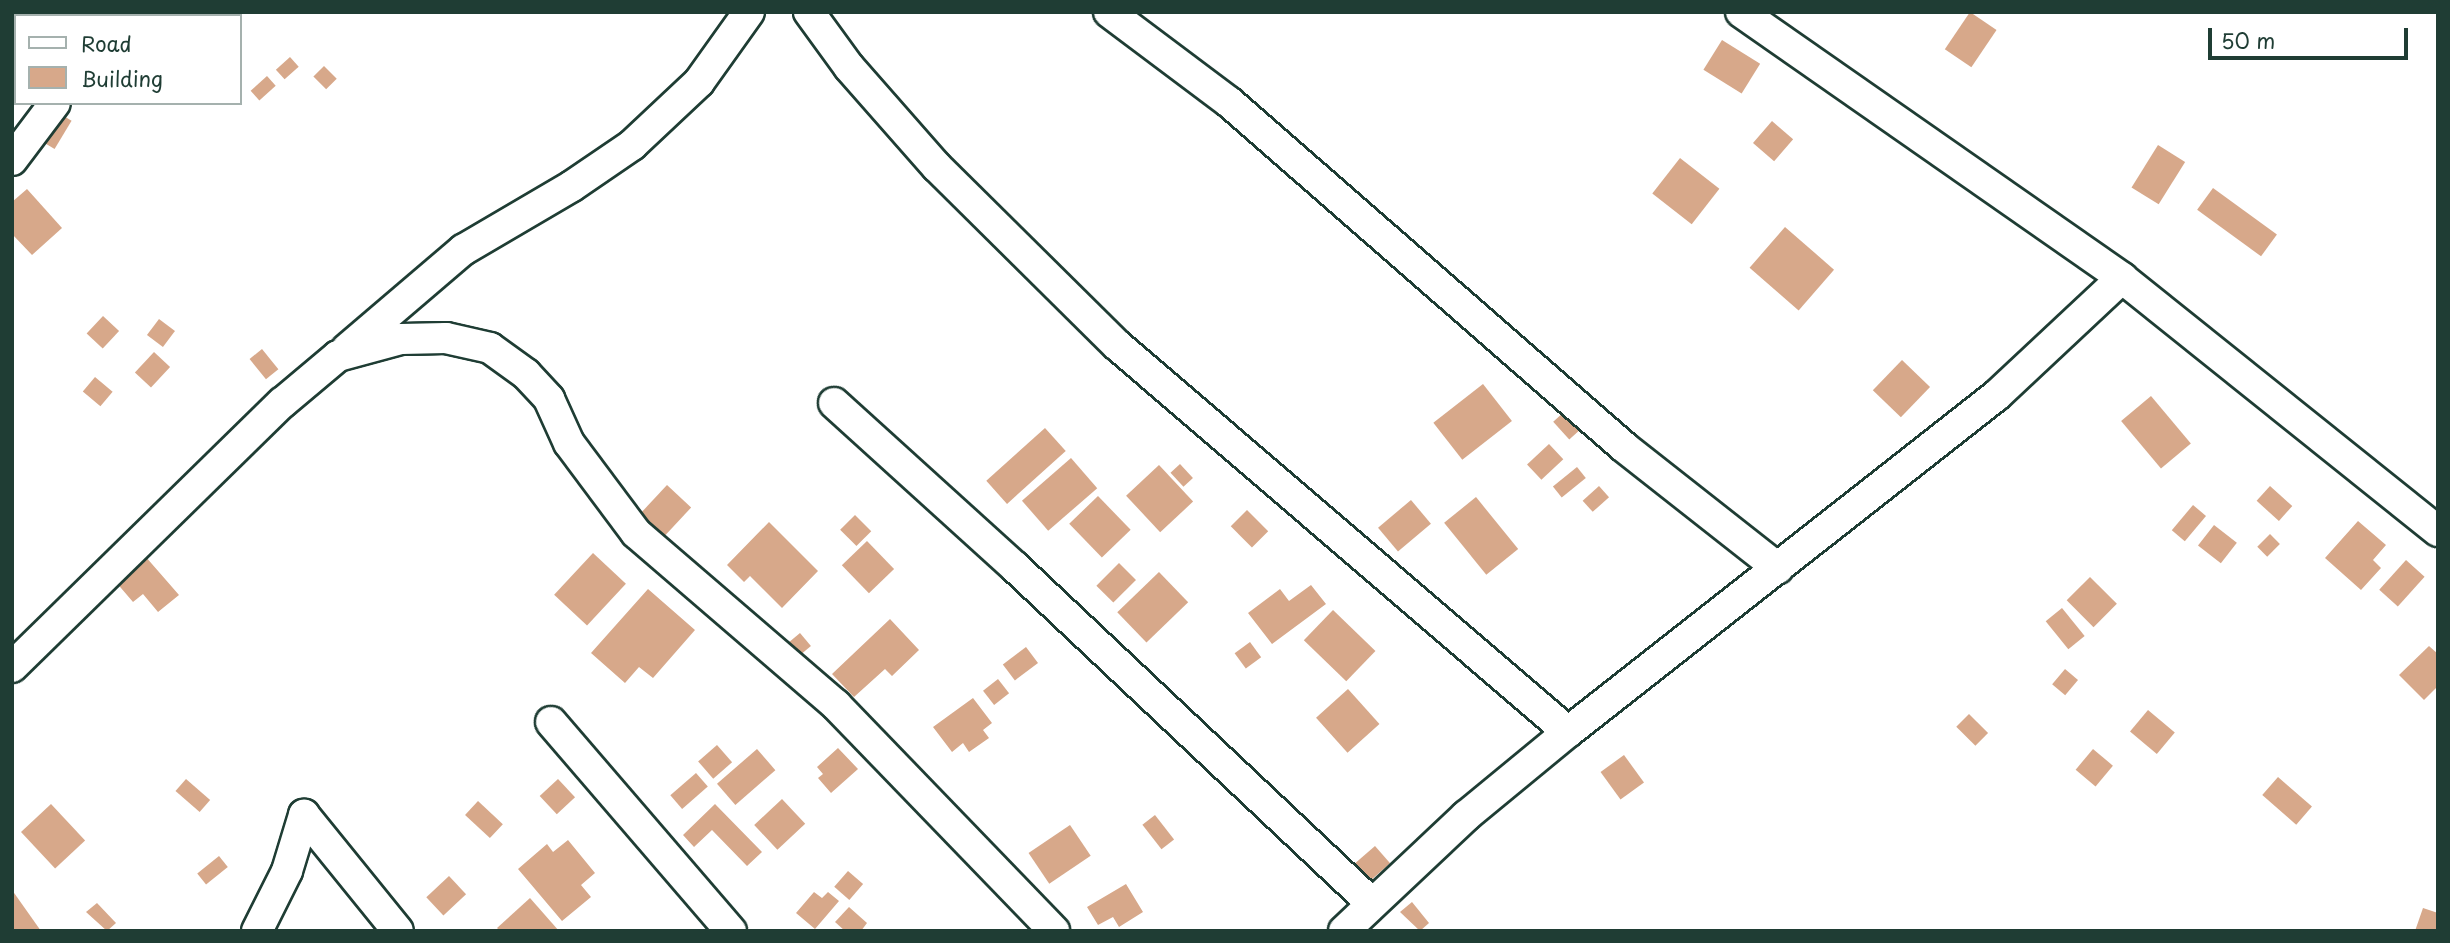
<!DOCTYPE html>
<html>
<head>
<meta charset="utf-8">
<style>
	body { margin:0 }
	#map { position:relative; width:2450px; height:943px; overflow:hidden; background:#fff; font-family:"Playpen Sans",sans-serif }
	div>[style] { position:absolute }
	.building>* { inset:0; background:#d7a88a; transform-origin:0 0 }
	.roads { filter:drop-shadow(2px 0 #1f3d34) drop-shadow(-2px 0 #1f3d34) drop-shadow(0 2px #1f3d34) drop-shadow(0 -2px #1f3d34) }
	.minor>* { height:30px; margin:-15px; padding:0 15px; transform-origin:15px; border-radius:15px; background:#fff }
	span { translate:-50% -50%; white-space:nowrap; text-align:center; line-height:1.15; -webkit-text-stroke:5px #fff; paint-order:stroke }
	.frame { position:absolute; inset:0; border:14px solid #1f3d34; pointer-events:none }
	.legend { position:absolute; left:14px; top:14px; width:228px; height:91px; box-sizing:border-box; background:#fff; border:2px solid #a5b1ae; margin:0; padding:9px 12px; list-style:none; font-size:21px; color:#1f3d34 }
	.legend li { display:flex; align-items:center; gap:14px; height:35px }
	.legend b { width:35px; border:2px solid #a5b1ae }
	.scale { position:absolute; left:2208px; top:28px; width:200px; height:32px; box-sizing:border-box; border:4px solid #1f3d34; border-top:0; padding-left:9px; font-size:21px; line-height:24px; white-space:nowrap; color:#1f3d34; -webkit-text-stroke:5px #fff; paint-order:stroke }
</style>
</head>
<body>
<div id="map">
	<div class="building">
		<i style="left:1970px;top:12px;width:32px;height:45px;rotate:34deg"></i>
		<i style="left:1722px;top:40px;width:45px;height:35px;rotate:32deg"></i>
		<i style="left:290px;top:57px;width:13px;height:19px;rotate:48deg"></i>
		<i style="left:324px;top:66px;width:18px;height:15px;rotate:45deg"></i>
		<i style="left:267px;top:76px;width:13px;height:22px;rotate:48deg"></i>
		<i style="left:57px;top:112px;width:17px;height:33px;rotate:31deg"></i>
		<i style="left:1772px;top:121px;width:28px;height:29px;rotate:41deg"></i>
		<i style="left:2158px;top:145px;width:32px;height:50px;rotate:32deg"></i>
		<i style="left:1680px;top:158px;width:50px;height:45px;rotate:38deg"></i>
		<i style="left:2213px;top:188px;width:79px;height:27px;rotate:36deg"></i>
		<i style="clip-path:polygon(27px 189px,62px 228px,32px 255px,12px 234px,12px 202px)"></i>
		<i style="left:1785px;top:227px;width:65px;height:54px;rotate:41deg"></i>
		<i style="left:103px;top:316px;width:22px;height:24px;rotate:43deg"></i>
		<i style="left:159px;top:319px;width:20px;height:20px;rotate:37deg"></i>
		<i style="left:262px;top:349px;width:26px;height:16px;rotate:51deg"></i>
		<i style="left:154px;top:352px;width:22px;height:28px;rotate:43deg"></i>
		<i style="left:1902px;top:360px;width:39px;height:42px;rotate:44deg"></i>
		<i style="left:95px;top:377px;width:23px;height:19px;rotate:40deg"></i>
		<i style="left:1483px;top:384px;width:47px;height:63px;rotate:52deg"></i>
		<i style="left:2151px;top:396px;width:62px;height:39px;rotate:50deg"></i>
		<i style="left:1574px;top:403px;width:24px;height:28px;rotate:48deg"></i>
		<i style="left:1045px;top:428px;width:31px;height:79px;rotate:48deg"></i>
		<i style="left:1549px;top:444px;width:21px;height:30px;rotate:47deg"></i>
		<i style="left:1071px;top:458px;width:40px;height:65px;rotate:49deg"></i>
		<i style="left:1180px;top:464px;width:19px;height:13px;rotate:47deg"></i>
		<i style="left:1159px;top:465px;width:50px;height:45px;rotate:47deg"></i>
		<i style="left:1577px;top:467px;width:14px;height:31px;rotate:51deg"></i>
		<i style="left:667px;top:485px;width:33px;height:43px;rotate:43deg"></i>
		<i style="left:1599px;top:486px;width:15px;height:22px;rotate:48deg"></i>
		<i style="left:2270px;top:486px;width:30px;height:20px;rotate:42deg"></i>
		<i style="left:1098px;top:496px;width:47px;height:40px;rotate:46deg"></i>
		<i style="left:1476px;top:497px;width:67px;height:41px;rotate:51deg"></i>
		<i style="left:1411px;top:500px;width:31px;height:43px;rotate:50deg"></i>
		<i style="left:2193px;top:505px;width:17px;height:33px;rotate:40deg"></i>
		<i style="left:1247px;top:510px;width:30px;height:23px;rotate:45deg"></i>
		<i style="left:855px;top:515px;width:23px;height:21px;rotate:45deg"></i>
		<i style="clip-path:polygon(2358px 521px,2386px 545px,2373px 560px,2381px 568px,2361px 590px,2325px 558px)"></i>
		<i style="clip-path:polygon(769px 522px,818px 571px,782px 608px,750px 576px,744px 582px,727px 565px)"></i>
		<i style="left:2214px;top:525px;width:29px;height:26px;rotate:38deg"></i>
		<i style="left:2270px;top:534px;width:14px;height:18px;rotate:45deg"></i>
		<i style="left:867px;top:541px;width:39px;height:35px;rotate:46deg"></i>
		<i style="left:593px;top:553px;width:45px;height:57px;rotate:43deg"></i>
		<i style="clip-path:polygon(145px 556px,179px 595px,158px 612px,143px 594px,133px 602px,115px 581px)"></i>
		<i style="left:2406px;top:560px;width:25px;height:40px;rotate:42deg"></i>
		<i style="left:1119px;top:563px;width:24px;height:32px;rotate:45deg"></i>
		<i style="left:1159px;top:572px;width:42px;height:58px;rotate:46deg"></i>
		<i style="left:2090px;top:577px;width:38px;height:33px;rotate:45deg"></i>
		<i style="clip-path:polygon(1311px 585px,1326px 604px,1272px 644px,1248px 613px,1280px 589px,1289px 601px)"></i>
		<i style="clip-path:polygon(648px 589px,695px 630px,653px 678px,639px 667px,625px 683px,591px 653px)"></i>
		<i style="left:2062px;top:608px;width:36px;height:21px;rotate:51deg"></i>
		<i style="left:1333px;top:610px;width:59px;height:42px;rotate:44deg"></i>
		<i style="clip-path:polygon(890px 619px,919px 650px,892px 676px,885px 669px,854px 697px,832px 674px)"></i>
		<i style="left:800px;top:633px;width:17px;height:25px;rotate:50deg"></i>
		<i style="left:1250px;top:642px;width:19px;height:19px;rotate:54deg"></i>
		<i style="clip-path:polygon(2429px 646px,2438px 654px,2438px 686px,2424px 700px,2399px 675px)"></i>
		<i style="left:1026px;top:647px;width:20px;height:29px;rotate:53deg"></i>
		<i style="left:2065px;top:669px;width:17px;height:20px;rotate:40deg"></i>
		<i style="left:998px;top:679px;width:18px;height:19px;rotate:52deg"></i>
		<i style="left:1348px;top:689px;width:47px;height:43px;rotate:48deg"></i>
		<i style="clip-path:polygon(973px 698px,992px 723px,983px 730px,989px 738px,969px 752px,963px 743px,952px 752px,933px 727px)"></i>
		<i style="left:2148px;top:710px;width:35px;height:28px;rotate:40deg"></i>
		<i style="left:1969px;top:714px;width:27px;height:18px;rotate:45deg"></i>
		<i style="left:717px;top:745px;width:23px;height:25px;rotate:49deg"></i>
		<i style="clip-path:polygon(838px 748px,858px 769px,831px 793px,818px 778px,823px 774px,817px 767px)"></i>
		<i style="left:757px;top:749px;width:28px;height:53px;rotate:49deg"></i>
		<i style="left:2093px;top:749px;width:26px;height:27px;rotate:40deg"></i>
		<i style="left:1624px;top:755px;width:34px;height:29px;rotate:54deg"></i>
		<i style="left:696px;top:773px;width:18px;height:34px;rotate:49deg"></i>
		<i style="left:2278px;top:777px;width:45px;height:24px;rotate:41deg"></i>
		<i style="left:186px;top:779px;width:32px;height:16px;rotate:41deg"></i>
		<i style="left:558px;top:779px;width:25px;height:25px;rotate:47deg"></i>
		<i style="left:782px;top:799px;width:34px;height:38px;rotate:47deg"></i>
		<i style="left:478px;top:801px;width:34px;height:19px;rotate:43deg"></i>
		<i style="left:51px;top:804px;width:50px;height:41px;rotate:47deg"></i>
		<i style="clip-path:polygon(715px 804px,762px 852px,747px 866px,712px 830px,694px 847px,683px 835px)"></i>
		<i style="left:1155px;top:815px;width:31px;height:16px;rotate:52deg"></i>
		<i style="left:1070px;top:825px;width:37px;height:50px;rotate:56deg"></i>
		<i style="clip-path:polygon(568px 840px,595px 873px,581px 885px,591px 897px,562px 921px,518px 869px,547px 844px,553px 852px)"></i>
		<i style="left:1375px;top:846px;width:23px;height:34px;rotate:49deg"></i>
		<i style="left:219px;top:856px;width:14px;height:28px;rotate:51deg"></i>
		<i style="left:848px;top:871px;width:20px;height:21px;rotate:41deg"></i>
		<i style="left:449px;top:876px;width:25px;height:31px;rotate:47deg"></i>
		<i style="clip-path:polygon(1126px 884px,1143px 912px,1119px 927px,1113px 917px,1098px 925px,1087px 907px)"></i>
		<i style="clip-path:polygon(12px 890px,41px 931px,12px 931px)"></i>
		<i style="clip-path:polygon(814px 892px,822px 898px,828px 892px,839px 901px,815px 929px,796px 913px)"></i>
		<i style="clip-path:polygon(530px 898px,559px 931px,500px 931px,497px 928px)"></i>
		<i style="clip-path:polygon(1412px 902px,1429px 923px,1420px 931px,1400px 912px)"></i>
		<i style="clip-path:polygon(97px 903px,116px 923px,107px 931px,86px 912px)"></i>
		<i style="clip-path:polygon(849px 907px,867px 923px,861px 931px,845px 931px,835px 922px)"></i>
		<i style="clip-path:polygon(2423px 908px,2438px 913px,2438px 931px,2415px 931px)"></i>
	</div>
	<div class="roads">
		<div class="minor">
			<i style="left:809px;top:12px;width:68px;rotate:54deg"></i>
			<i style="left:849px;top:67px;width:133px;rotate:48.7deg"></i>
			<i style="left:937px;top:167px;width:253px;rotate:44.7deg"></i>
			<i style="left:1117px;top:345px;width:594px;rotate:40.63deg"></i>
			<i style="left:1109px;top:12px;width:150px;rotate:36.9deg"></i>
			<i style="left:1229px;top:102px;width:524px;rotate:41.13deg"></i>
			<i style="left:1624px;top:447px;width:196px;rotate:38.2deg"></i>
			<i style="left:1741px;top:12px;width:465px;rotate:34.9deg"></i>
			<i style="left:2122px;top:278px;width:405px;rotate:38.7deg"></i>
			<i style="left:40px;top:16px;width:4px;rotate:-76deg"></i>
			<i style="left:121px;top:16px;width:5px;rotate:-53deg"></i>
			<i style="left:12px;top:85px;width:11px;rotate:-68deg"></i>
			<i style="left:12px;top:160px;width:71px;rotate:-53deg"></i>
			<i style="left:347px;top:349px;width:153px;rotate:-40.5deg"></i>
			<i style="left:463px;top:250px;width:126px;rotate:-30.4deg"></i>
			<i style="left:572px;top:186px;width:73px;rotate:-34.3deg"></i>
			<i style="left:632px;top:145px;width:92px;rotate:-43.2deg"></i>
			<i style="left:699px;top:82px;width:86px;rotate:-54.5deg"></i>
			<i style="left:834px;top:403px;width:244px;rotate:42.2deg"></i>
			<i style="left:1015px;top:567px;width:490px;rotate:43.3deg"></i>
			<i style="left:12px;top:667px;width:378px;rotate:-44.4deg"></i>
			<i style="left:282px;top:403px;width:73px;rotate:-40deg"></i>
			<i style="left:338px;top:356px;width:65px;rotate:-15.1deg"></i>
			<i style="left:401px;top:339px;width:45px;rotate:-1.3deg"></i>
			<i style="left:446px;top:338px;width:45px;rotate:12.8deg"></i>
			<i style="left:490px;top:348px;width:44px;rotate:35.8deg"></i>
			<i style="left:526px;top:374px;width:34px;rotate:47deg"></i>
			<i style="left:549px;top:399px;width:48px;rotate:65.6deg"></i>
			<i style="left:569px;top:443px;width:112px;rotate:53.3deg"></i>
			<i style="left:636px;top:533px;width:264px;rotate:40.7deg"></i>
			<i style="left:836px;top:705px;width:314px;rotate:46deg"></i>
			<i style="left:551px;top:722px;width:276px;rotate:49.3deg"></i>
			<i style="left:257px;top:931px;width:67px;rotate:-63.4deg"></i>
			<i style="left:287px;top:871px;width:59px;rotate:-73.1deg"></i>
			<i style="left:304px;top:815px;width:149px;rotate:51deg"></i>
			<i style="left:1344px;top:931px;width:168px;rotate:-43.3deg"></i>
			<i style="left:1466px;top:816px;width:132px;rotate:-39.5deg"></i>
			<i style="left:1568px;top:732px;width:546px;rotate:-38.15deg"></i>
			<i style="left:1997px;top:395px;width:171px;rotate:-43.1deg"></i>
		</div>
	</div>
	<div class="frame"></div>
	<ul class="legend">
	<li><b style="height:9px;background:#fff"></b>Road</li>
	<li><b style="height:19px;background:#d7a88a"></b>Building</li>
	</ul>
	<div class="scale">50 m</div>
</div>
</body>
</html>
